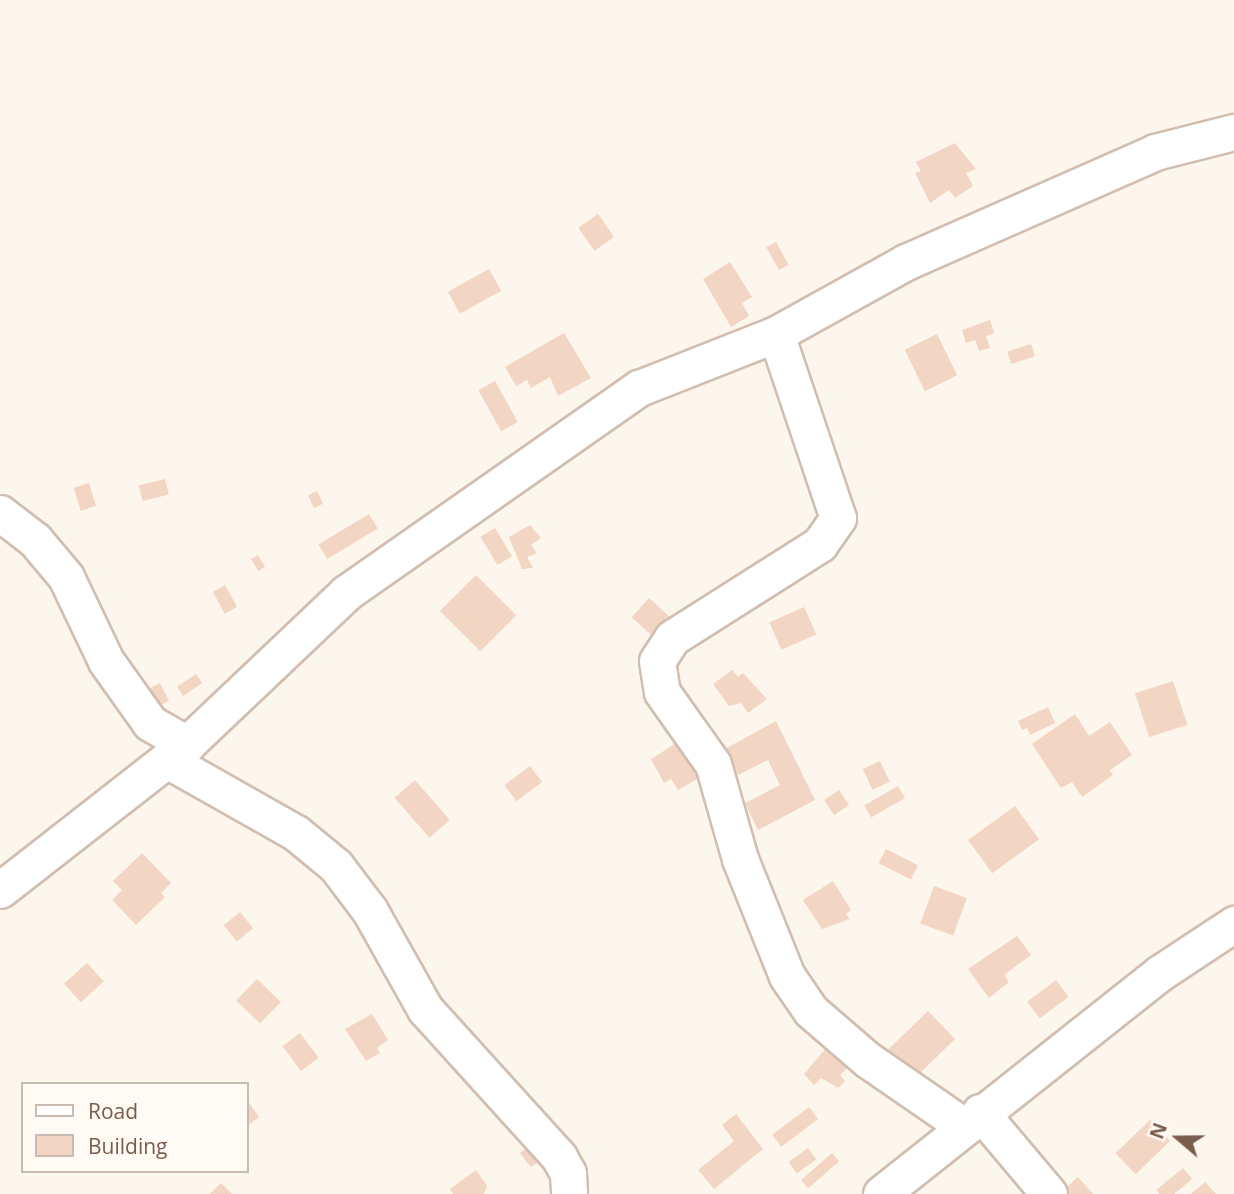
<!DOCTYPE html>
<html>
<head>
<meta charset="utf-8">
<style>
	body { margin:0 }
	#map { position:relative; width:1234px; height:1194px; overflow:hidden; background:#fdf6ec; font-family:"Open Sans",sans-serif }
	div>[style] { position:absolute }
	.building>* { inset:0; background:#f3d5c3; transform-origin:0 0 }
	.roads { filter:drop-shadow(2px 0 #d1beb0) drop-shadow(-2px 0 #d1beb0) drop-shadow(0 2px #d1beb0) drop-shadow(0 -2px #d1beb0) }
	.minor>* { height:35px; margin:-17.5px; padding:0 17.5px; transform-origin:17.5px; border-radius:17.5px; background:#fff }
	span { translate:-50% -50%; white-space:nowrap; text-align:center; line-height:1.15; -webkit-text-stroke:6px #fffaf3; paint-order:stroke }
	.legend { position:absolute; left:21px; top:1082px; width:228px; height:91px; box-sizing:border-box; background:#fffaf3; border:2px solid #cabbb1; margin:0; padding:9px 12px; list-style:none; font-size:21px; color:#7a5c4d }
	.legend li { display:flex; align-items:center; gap:14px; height:35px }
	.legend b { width:35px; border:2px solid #cabbb1 }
	.north { position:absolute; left:1143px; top:1103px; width:70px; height:70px; -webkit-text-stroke:5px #fffaf3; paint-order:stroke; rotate:290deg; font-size:19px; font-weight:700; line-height:28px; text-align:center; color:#7a5c4d }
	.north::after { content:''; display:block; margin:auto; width:24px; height:32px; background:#7a5c4d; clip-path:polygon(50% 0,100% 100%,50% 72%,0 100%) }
</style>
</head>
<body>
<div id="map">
	<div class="building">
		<i style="clip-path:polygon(955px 143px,976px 169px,966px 173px,973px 186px,955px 198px,949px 190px,930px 203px,915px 173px,921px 171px,916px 162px)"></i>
		<i style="left:598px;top:214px;width:28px;height:24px;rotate:55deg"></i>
		<i style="left:776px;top:242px;width:26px;height:11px;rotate:61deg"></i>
		<i style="clip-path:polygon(730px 262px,752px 297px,742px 303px,749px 316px,731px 327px,703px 279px)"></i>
		<i style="left:489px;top:269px;width:25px;height:47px;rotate:61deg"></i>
		<i style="clip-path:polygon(990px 320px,994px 333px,986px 336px,990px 348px,979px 351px,975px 340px,966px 343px,962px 330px)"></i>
		<i style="clip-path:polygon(564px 333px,591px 378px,558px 396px,550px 377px,531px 388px,527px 380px,516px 386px,505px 367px)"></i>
		<i style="left:937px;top:334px;width:46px;height:36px;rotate:64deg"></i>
		<i style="left:1031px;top:344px;width:13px;height:25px;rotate:72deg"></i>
		<i style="left:495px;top:381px;width:47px;height:19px;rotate:61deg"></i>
		<i style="left:165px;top:479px;width:16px;height:27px;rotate:76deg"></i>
		<i style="left:89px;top:483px;width:24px;height:16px;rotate:73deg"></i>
		<i style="left:317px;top:491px;width:14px;height:10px;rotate:65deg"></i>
		<i style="left:369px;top:514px;width:17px;height:59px;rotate:59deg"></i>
		<i style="clip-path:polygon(530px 525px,541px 538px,531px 545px,537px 553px,527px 557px,533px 568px,522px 569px,509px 537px)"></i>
		<i style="left:495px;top:528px;width:33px;height:17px;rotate:59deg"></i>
		<i style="left:258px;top:555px;width:14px;height:8px;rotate:60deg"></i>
		<i style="left:476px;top:575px;width:57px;height:51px;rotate:45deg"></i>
		<i style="left:225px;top:585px;width:25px;height:14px;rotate:61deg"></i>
		<i style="left:649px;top:598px;width:38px;height:26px;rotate:42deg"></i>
		<i style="left:804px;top:607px;width:30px;height:38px;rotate:66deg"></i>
		<i style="clip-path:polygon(732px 670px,738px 677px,743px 673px,767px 699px,748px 713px,741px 703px,729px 706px,713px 684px)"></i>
		<i style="left:196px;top:674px;width:11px;height:23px;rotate:56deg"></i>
		<i style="left:1173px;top:681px;width:46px;height:40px;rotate:72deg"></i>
		<i style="left:160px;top:683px;width:20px;height:18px;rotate:63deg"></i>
		<i style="clip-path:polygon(1048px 707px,1055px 723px,1030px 735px,1027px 728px,1022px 730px,1018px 721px)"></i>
		<i style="clip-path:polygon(1075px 714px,1089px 736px,1110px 722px,1132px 755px,1110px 770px,1113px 775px,1082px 797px,1072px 782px,1061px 788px,1032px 744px)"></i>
		<i style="clip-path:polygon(776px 721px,815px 800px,758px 830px,745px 803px,780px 785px,768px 760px,738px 775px,725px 749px)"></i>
		<i style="clip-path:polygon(681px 740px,702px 776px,678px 790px,671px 779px,664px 783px,651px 759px)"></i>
		<i style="left:880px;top:761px;width:23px;height:19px;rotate:65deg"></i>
		<i style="left:530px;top:766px;width:20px;height:32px;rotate:53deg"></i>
		<i style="left:415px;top:780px;width:53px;height:27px;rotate:49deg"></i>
		<i style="left:898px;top:786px;width:14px;height:39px;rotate:60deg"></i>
		<i style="left:839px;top:790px;width:18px;height:18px;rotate:56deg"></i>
		<i style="left:1015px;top:806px;width:41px;height:58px;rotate:54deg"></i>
		<i style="left:886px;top:849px;width:36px;height:16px;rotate:27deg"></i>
		<i style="clip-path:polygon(142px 853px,171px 883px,161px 893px,165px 897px,136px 925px,112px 900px,122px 890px,113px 881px)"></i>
		<i style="clip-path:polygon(833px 881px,851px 910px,846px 914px,850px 919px,822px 929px,803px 900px)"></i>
		<i style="left:934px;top:886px;width:35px;height:40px;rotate:20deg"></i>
		<i style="left:240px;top:912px;width:21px;height:21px;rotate:51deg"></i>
		<i style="clip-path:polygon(1017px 936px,1031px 955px,1004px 975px,1009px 982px,989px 998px,968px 969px)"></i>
		<i style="left:87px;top:963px;width:25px;height:31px;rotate:48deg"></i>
		<i style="left:257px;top:979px;width:33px;height:30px;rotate:44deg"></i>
		<i style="left:1056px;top:980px;width:21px;height:36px;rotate:53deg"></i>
		<i style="left:928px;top:1011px;width:39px;height:60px;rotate:46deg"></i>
		<i style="clip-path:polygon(372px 1014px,388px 1040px,377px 1048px,380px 1053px,366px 1061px,345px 1029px)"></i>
		<i style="left:300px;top:1033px;width:31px;height:22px;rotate:53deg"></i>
		<i style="clip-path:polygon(833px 1040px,854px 1062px,840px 1075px,845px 1081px,838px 1088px,821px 1078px,814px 1085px,804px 1074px)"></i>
		<i style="clip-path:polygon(247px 1100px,259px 1117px,247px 1126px)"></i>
		<i style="left:809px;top:1107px;width:15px;height:46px;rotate:53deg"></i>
		<i style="clip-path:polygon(736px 1114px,763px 1149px,714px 1189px,698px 1170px,734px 1141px,722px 1125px)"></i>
		<i style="left:1150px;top:1120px;width:29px;height:48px;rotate:46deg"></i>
		<i style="left:534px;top:1142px;width:18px;height:18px;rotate:52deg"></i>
		<i style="left:808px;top:1148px;width:14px;height:24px;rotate:54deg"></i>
		<i style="left:832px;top:1153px;width:11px;height:41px;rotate:49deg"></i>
		<i style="clip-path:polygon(1183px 1168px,1192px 1179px,1174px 1194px,1159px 1194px,1156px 1190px)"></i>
		<i style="clip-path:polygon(476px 1170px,487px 1186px,484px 1194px,453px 1194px,450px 1189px)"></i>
		<i style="clip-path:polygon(1078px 1177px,1093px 1194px,1059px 1194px)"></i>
		<i style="clip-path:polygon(1205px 1182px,1216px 1194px,1191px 1194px)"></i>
		<i style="clip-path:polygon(221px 1183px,232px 1194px,210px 1194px)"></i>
	</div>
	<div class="roads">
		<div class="minor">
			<i style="left:776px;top:334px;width:194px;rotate:71.4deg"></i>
			<i style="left:838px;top:518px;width:32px;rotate:125deg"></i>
			<i style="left:820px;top:544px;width:175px;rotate:147.6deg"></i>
			<i style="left:672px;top:638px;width:27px;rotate:123deg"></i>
			<i style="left:657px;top:661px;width:31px;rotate:81deg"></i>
			<i style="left:662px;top:692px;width:88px;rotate:54.7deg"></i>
			<i style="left:713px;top:764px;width:99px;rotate:74.1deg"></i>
			<i style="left:740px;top:859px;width:126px;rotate:68.1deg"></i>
			<i style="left:787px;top:976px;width:42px;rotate:55.6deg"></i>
			<i style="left:811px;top:1011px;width:75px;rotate:40.7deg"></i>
			<i style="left:868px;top:1060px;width:118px;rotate:34.6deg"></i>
			<i style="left:0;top:513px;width:44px;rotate:37.6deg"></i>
			<i style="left:35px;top:540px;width:48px;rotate:50deg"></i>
			<i style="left:66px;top:577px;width:93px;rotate:64.5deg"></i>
			<i style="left:106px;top:661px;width:76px;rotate:54.6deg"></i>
			<i style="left:150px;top:723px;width:43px;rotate:29.6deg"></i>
			<i style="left:167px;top:760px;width:148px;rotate:29.5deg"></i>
			<i style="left:296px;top:833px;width:52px;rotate:39.5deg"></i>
			<i style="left:336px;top:866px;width:56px;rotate:52.9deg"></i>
			<i style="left:370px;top:911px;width:112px;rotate:60.7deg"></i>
			<i style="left:425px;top:1009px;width:200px;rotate:47.8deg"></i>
			<i style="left:559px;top:1157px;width:18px;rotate:61deg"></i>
			<i style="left:568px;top:1173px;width:21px;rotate:87deg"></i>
			<i style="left:0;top:890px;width:237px;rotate:-38deg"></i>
			<i style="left:187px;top:744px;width:219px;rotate:-43.5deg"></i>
			<i style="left:346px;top:593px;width:358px;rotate:-35deg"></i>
			<i style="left:639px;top:388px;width:147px;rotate:-21.5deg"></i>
			<i style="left:776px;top:334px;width:149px;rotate:-29deg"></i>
			<i style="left:906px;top:262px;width:272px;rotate:-23.8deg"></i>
			<i style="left:1155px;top:152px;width:81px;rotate:-14.2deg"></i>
			<i style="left:980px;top:1112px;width:107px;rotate:49.9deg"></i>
			<i style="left:881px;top:1194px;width:356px;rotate:-38.4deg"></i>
			<i style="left:1160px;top:973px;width:89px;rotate:-33.5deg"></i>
		</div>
	</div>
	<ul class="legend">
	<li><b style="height:9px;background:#fff"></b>Road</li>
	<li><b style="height:19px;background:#f3d5c3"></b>Building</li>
	</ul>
	<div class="north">N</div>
</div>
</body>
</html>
